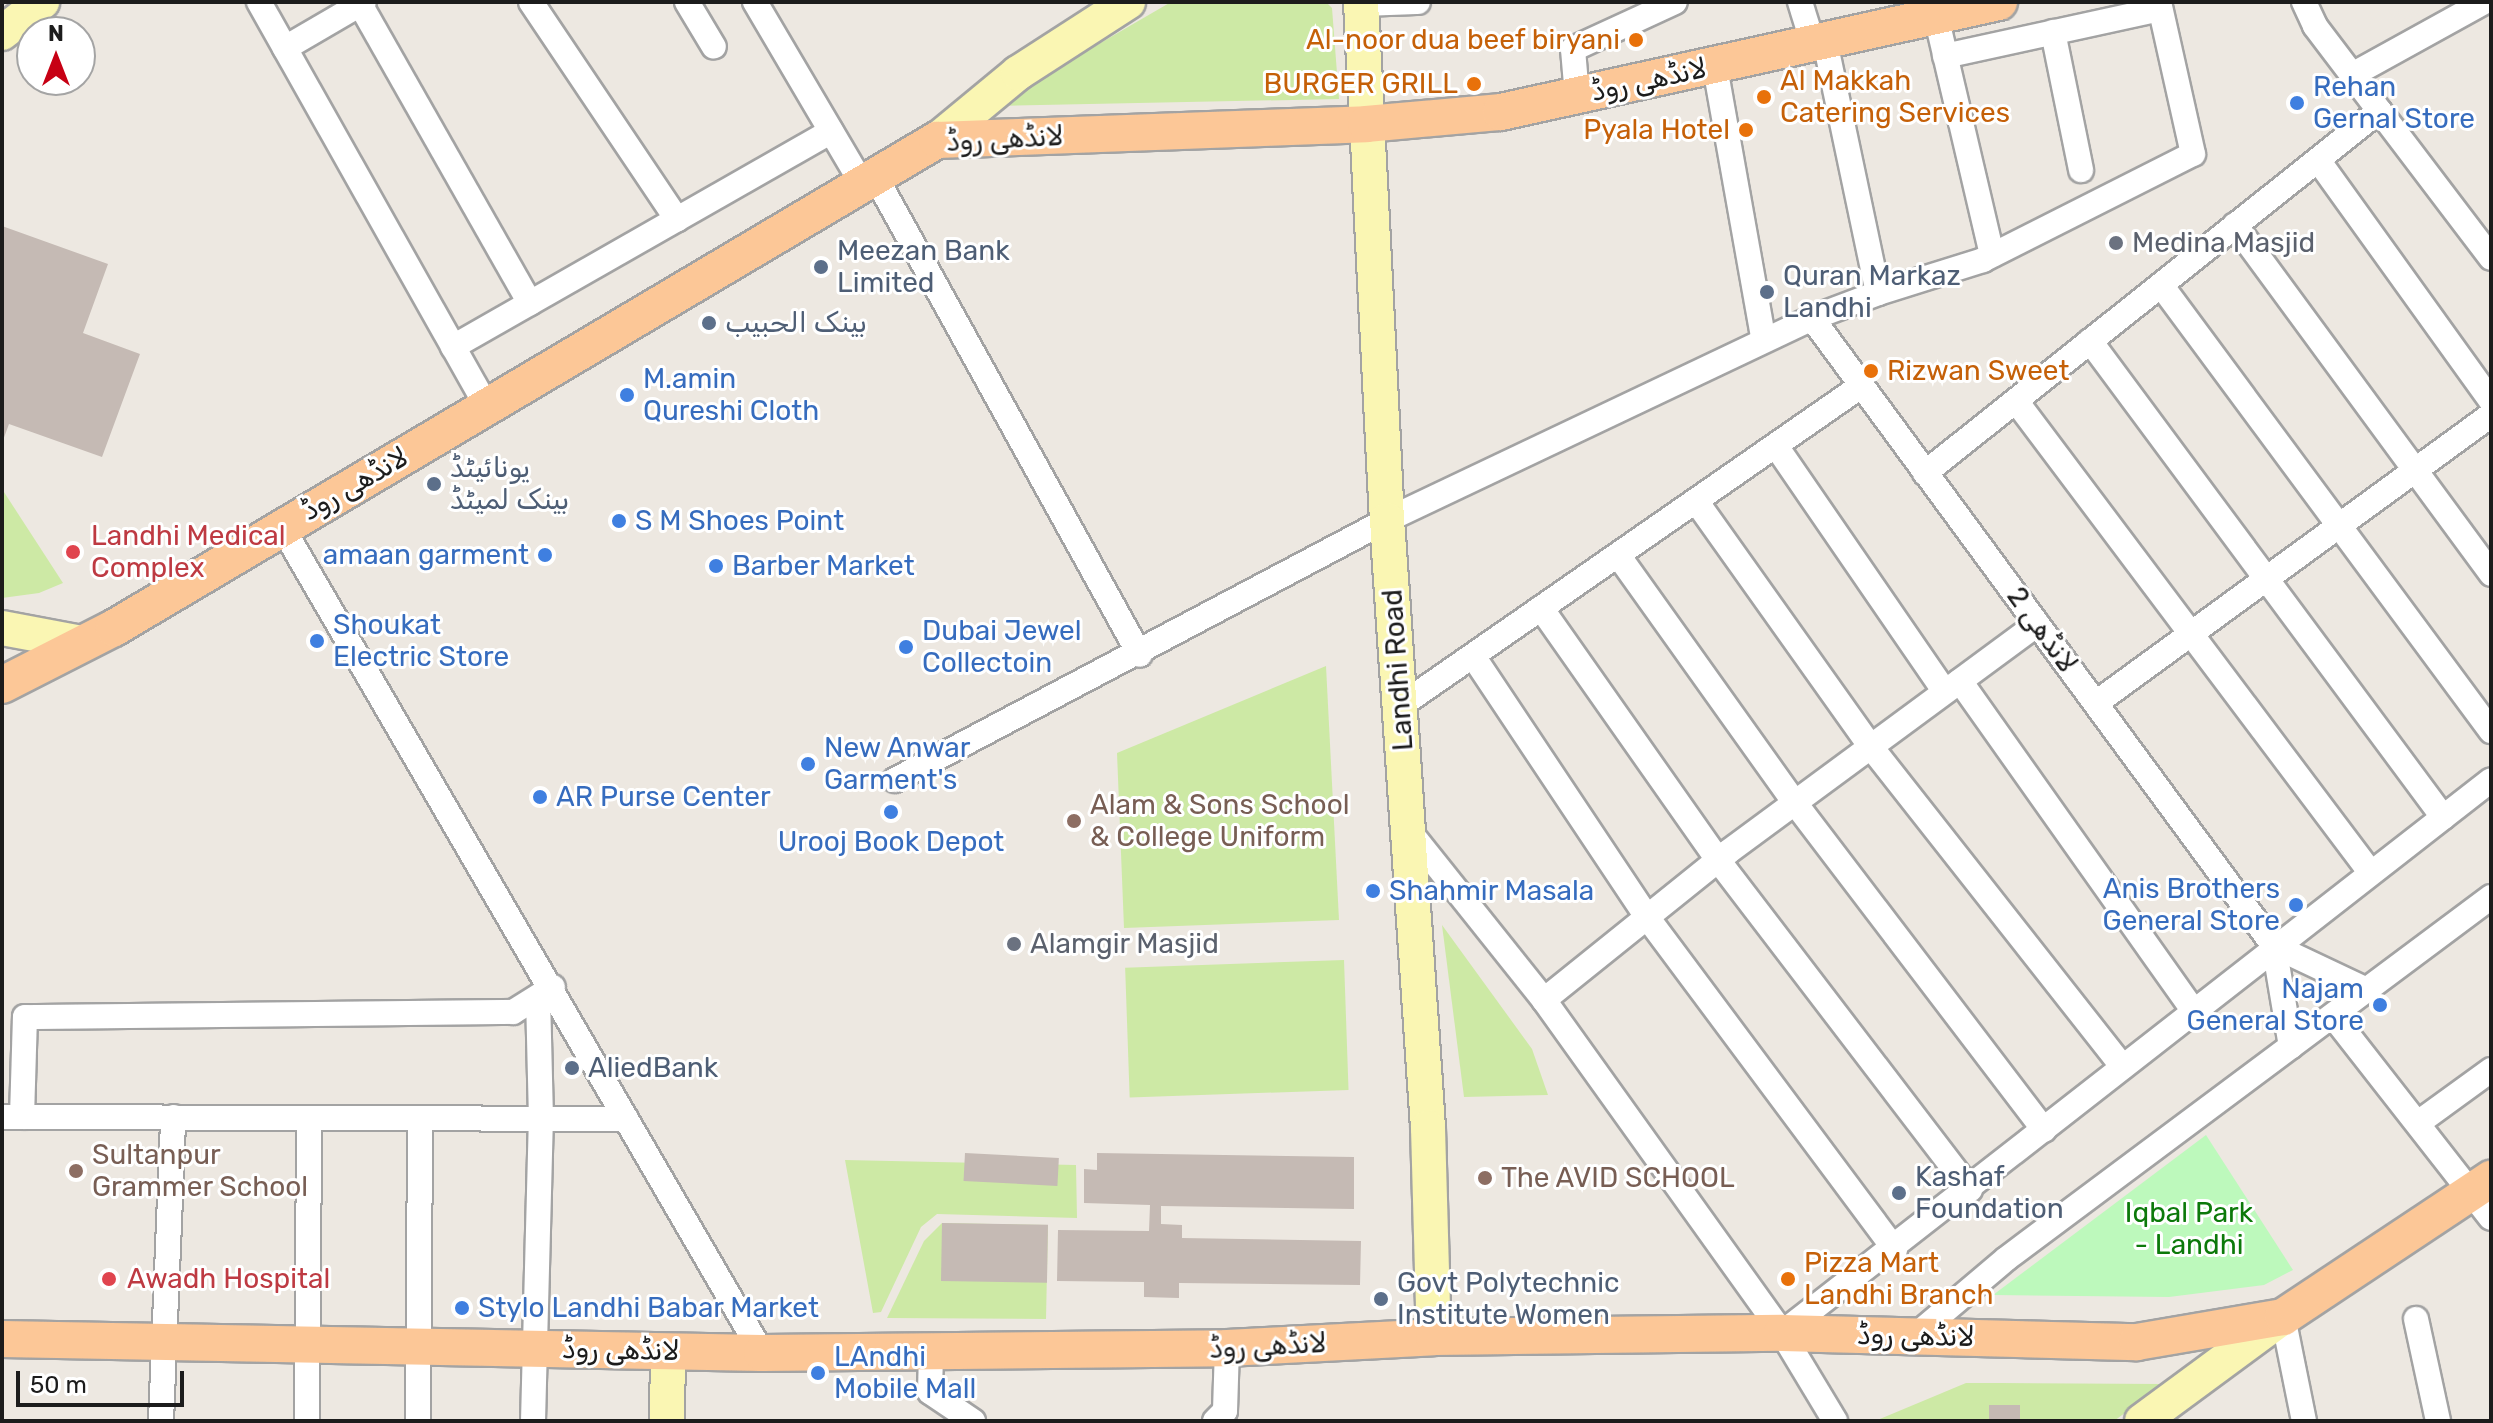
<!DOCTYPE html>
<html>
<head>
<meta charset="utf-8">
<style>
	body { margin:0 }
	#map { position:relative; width:2493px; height:1423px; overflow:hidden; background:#ede8e1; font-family:Rubik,"Noto Sans Arabic",sans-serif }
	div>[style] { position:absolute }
	.grass>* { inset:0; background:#cde9a5; transform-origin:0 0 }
	.park>* { inset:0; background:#bdf9bc }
	.building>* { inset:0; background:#c5bab4; transform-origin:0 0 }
	.roads { filter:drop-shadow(2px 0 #a3a3a3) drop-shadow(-2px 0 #a3a3a3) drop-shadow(0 2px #a3a3a3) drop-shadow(0 -2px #a3a3a3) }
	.street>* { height:24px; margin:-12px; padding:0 12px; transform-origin:12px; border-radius:12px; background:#fff }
	.secondary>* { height:34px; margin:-17px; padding:0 17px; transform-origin:17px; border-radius:17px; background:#faf6b3 }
	.primary>* { height:36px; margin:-18px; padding:0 18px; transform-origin:18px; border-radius:18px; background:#fcc797 }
	.dots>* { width:22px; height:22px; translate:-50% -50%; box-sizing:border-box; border:4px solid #fff; border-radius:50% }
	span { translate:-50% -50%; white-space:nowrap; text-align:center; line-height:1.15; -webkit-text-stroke:6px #fff; paint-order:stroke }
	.food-label { font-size:28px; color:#c56008 }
	.right { translate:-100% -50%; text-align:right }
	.left { translate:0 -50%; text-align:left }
	.street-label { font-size:28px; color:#1c1c1c }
	.shop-label { font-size:28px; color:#366cbe }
	.worship-label { font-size:28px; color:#5b616d }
	.service-label { font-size:28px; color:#4e5e75 }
	.health-label { font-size:28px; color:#be3a42 }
	.education-label { font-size:28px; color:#785e54 }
	.park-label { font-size:28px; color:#0c790a }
	.frame { position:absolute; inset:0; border:4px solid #1c1c1c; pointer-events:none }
	.north { position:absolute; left:16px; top:16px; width:80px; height:80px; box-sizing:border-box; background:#fff; border:2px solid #a4a4a4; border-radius:50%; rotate:0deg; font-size:22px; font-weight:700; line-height:32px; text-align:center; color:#1c1c1c }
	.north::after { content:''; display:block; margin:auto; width:28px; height:36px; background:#c70014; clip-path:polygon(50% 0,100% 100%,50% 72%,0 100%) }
	.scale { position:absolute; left:16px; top:1371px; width:168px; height:36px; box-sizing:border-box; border:4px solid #1c1c1c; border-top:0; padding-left:10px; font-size:24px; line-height:28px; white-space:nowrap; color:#1c1c1c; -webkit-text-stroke:6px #fff; paint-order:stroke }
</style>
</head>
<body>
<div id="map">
	<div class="grass">
		<i style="clip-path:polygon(1171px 2px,1326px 2px,1332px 8px,1339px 99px,992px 106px)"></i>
		<i style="clip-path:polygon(2px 489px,63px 583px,39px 593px,2px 598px)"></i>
		<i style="clip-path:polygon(1326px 666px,1339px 920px,1124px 928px,1117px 753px)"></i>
		<i style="clip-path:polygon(1442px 925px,1532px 1049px,1548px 1095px,1464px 1097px)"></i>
		<i style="left:1344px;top:960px;width:130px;height:219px;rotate:88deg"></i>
		<i style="clip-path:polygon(845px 1160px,1076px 1165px,1077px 1218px,937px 1214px,921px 1227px,881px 1312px,873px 1313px)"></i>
		<i style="clip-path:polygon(942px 1223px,1048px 1225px,1046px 1319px,887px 1318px,924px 1241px)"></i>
		<i style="clip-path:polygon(1966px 1383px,2000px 1383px,2164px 1384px,2114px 1421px,1875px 1421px)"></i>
	</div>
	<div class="park">
		<i style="clip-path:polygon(2206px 1135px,2293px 1270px,2264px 1285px,2169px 1297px,1993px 1295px)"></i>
	</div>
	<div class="building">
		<i style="clip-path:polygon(2px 226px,108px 264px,83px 333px,140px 354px,102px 457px,9px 424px,2px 443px)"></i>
		<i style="left:965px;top:1153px;width:94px;height:28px;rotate:3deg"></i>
		<i style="clip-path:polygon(1097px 1153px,1354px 1157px,1354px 1209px,1161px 1206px,1161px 1224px,1182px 1225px,1182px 1238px,1361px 1241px,1360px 1285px,1179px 1283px,1179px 1298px,1144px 1297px,1144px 1282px,1057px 1281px,1058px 1230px,1149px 1231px,1150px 1205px,1084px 1203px,1084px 1169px,1097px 1170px)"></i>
		<i style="left:942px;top:1223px;width:106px;height:58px;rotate:1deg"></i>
		<i style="left:1989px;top:1405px;width:31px;height:16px"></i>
	</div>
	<div class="roads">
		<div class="street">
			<i style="left:259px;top:2px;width:465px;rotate:60.6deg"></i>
			<i style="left:531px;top:2px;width:262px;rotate:56.1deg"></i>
			<i style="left:687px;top:2px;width:52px;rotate:59deg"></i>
			<i style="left:755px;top:2px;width:212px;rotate:59.5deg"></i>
			<i style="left:1800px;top:2px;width:44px;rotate:72.8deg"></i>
			<i style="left:2304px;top:2px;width:26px;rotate:65deg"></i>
			<i style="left:2315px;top:26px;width:291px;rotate:52.8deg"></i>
			<i style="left:360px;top:4px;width:344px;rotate:60.4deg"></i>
			<i style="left:1361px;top:4px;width:57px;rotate:-2deg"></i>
			<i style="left:1936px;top:16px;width:245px;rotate:76.8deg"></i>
			<i style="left:2053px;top:32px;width:141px;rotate:78.5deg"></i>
			<i style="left:285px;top:48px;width:91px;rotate:-30.2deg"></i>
			<i style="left:1945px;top:56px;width:220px;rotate:-12.3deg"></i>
			<i style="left:1715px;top:67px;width:274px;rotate:79.9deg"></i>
			<i style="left:2352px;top:75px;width:151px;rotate:-28.9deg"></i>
			<i style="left:1577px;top:96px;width:47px;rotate:-94.9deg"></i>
			<i style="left:1573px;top:49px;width:112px;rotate:-24.7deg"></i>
			<i style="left:2318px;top:160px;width:297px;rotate:54.3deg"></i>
			<i style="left:875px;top:176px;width:547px;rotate:61.05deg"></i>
			<i style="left:2235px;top:225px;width:433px;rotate:53.7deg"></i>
			<i style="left:2161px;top:285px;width:555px;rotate:53.5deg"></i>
			<i style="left:1878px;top:293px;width:110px;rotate:-17.4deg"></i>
			<i style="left:1983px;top:260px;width:235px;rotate:-26.8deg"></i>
			<i style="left:2193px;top:154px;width:156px;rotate:-102.6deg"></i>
			<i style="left:1812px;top:318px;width:71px;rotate:-20.7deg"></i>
			<i style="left:1878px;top:293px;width:258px;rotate:-101.9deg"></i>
			<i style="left:2090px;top:341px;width:593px;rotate:53.44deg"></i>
			<i style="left:453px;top:347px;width:435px;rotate:-29.7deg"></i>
			<i style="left:2016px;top:401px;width:589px;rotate:53.07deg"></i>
			<i style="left:1776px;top:446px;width:298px;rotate:55.5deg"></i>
			<i style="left:1925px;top:473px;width:581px;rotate:-38.57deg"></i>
			<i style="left:1696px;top:501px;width:302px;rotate:54.6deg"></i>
			<i style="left:1871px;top:747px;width:407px;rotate:51.8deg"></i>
			<i style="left:282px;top:527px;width:955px;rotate:59.84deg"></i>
			<i style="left:1618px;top:555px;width:305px;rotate:54.5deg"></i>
			<i style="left:1795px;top:803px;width:411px;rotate:52.7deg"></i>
			<i style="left:1541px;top:608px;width:308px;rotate:54.9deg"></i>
			<i style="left:1718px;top:860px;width:415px;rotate:52.6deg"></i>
			<i style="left:1473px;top:656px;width:314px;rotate:56.3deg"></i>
			<i style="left:1647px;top:917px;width:415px;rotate:53.3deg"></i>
			<i style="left:1960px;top:681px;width:403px;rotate:54.7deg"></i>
			<i style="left:2096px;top:703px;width:489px;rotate:-36.1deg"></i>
			<i style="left:1400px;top:706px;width:561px;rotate:-34.77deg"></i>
			<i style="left:895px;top:780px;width:556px;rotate:-27.85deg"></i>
			<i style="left:1387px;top:520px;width:471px;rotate:-25.4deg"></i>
			<i style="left:1812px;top:318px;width:780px;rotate:53.66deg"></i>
			<i style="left:2274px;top:946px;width:102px;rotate:80.4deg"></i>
			<i style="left:1410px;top:832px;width:215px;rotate:51.4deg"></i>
			<i style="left:1544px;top:1000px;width:409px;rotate:54.4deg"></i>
			<i style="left:1782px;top:1333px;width:103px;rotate:58.9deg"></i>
			<i style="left:2274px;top:946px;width:103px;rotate:25.3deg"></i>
			<i style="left:1544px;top:1000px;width:236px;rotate:-38.8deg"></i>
			<i style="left:1728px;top:852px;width:384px;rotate:-36.4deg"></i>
			<i style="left:2333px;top:1016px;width:256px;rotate:52deg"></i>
			<i style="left:2px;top:1117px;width:624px;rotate:0.18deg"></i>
			<i style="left:22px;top:1117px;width:100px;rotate:-88.3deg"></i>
			<i style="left:25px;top:1017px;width:488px;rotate:-0.6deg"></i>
			<i style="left:513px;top:1012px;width:47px;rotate:-32deg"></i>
			<i style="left:2418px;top:1123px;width:90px;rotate:-36deg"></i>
			<i style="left:2283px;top:1317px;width:106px;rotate:78.6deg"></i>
			<i style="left:2416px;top:1319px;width:104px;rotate:77.8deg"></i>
			<i style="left:1782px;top:1333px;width:899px;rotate:-37.95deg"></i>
			<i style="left:1915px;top:1336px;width:119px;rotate:-40.2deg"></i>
			<i style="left:2006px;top:1259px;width:605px;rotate:-36.74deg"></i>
			<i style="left:931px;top:1352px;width:40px;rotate:91.4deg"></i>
			<i style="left:930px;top:1392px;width:52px;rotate:34deg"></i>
			<i style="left:161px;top:1421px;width:304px;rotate:-87.7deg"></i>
			<i style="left:307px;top:1421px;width:303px;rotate:-89.6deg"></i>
			<i style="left:418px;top:1421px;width:303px;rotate:-89.6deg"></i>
			<i style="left:533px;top:1421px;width:302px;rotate:-88.5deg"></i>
			<i style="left:541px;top:1119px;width:122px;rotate:-91.4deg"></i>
			<i style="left:1215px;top:1421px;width:14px;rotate:-45deg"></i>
			<i style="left:1225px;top:1411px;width:63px;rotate:-88.2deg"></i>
		</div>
		<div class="secondary">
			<i style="left:1361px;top:2px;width:519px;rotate:87.13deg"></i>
			<i style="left:1387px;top:520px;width:609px;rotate:86.14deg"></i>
			<i style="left:1428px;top:1128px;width:209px;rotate:88.4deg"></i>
			<i style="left:2px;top:33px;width:51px;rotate:-37.8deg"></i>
			<i style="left:937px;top:140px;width:105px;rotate:-39.6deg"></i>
			<i style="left:1018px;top:73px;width:131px;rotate:-32.8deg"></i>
			<i style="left:2px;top:628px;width:81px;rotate:10.6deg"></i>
			<i style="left:667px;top:1421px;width:70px;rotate:-89.2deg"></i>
			<i style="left:2142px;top:1421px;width:175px;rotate:-36.4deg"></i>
		</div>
		<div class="primary">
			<i style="left:2px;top:685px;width:126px;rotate:-27deg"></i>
			<i style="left:114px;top:628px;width:957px;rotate:-30.67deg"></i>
			<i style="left:937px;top:140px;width:429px;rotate:-2.1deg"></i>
			<i style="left:1366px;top:124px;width:136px;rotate:-5.1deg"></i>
			<i style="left:1501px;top:112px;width:510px;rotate:-12.46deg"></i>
			<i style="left:2px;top:1339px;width:760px;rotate:1.06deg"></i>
			<i style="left:762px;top:1353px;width:465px;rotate:-0.6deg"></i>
			<i style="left:1227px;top:1348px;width:207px;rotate:-3deg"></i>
			<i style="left:1434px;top:1337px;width:348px;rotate:-0.7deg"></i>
			<i style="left:1782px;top:1333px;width:355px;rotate:1.5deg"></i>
			<i style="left:2137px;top:1342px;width:148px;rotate:-9.7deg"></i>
			<i style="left:2283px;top:1317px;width:250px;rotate:-33.6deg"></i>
		</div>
	</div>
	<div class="dots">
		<i style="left:1636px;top:40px;background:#e8710a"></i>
		<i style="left:1474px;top:84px;background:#e8710a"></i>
		<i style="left:1764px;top:97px;background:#e8710a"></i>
		<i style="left:2297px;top:103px;background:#3f7fe0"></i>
		<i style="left:1746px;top:130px;background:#e8710a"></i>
		<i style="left:2116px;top:243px;background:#6b7280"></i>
		<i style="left:821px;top:267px;background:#5c6f8a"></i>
		<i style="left:1767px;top:292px;background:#5c6f8a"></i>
		<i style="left:709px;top:323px;background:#5c6f8a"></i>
		<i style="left:1871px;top:371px;background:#e8710a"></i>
		<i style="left:627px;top:395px;background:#3f7fe0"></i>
		<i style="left:434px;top:484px;background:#5c6f8a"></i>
		<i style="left:619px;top:521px;background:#3f7fe0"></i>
		<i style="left:73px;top:552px;background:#e0444e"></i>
		<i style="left:545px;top:555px;background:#3f7fe0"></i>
		<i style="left:716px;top:566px;background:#3f7fe0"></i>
		<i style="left:317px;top:641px;background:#3f7fe0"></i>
		<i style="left:906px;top:647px;background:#3f7fe0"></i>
		<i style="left:808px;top:764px;background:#3f7fe0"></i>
		<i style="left:540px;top:797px;background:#3f7fe0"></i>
		<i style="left:891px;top:812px;background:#3f7fe0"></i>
		<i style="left:1074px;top:821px;background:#8d6e63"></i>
		<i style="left:1373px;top:891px;background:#3f7fe0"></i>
		<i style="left:2296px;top:905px;background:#3f7fe0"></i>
		<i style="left:1014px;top:944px;background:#6b7280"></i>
		<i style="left:2380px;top:1005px;background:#3f7fe0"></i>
		<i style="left:572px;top:1068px;background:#5c6f8a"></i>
		<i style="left:76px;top:1171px;background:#8d6e63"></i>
		<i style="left:1485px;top:1178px;background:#8d6e63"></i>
		<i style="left:1899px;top:1193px;background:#5c6f8a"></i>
		<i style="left:109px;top:1279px;background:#e0444e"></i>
		<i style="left:1788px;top:1279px;background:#e8710a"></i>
		<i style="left:1381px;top:1299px;background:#5c6f8a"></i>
		<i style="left:462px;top:1308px;background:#3f7fe0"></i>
		<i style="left:818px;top:1373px;background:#3f7fe0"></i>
	</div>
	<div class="food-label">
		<span class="right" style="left:1620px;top:40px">Al-noor dua beef biryani</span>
		<span class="left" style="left:1780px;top:97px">Al Makkah<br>Catering Services</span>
		<span class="right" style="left:1458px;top:84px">BURGER GRILL</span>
		<span class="right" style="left:1730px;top:130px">Pyala Hotel</span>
		<span class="left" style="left:1887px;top:371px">Rizwan Sweet</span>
		<span class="left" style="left:1804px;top:1279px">Pizza Mart<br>Landhi Branch</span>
	</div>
	<div class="street-label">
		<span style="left:1649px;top:80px;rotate:-12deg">لانڈھی روڈ</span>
		<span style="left:1005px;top:139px;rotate:-3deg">لانڈھی روڈ</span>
		<span style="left:355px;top:484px;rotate:-30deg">لانڈھی روڈ</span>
		<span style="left:2042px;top:630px;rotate:54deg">لانڈھی 2</span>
		<span style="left:1398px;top:670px;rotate:-94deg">Landhi Road</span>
		<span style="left:1916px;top:1336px;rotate:1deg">لانڈھی روڈ</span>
		<span style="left:1268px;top:1346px;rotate:-3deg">لانڈھی روڈ</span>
		<span style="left:621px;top:1350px;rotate:1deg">لانڈھی روڈ</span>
	</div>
	<div class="shop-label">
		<span class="left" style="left:2313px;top:103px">Rehan<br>Gernal Store</span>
		<span class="left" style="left:643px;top:395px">M.amin<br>Qureshi Cloth</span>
		<span class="left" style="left:635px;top:521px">S M Shoes Point</span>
		<span class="right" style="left:529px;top:555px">amaan garment</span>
		<span class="left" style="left:732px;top:566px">Barber Market</span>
		<span class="left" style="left:333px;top:641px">Shoukat<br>Electric Store</span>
		<span class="left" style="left:922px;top:647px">Dubai Jewel<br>Collectoin</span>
		<span class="left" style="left:824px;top:764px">New Anwar<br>Garment's</span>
		<span class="left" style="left:556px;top:797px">AR Purse Center</span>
		<span style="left:891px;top:842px">Urooj Book Depot</span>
		<span class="right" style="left:2280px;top:905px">Anis Brothers<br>General Store</span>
		<span class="left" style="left:1389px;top:891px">Shahmir Masala</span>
		<span class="right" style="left:2364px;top:1005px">Najam<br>General Store</span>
		<span class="left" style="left:478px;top:1308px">Stylo Landhi Babar Market</span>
		<span class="left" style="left:834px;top:1373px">LAndhi<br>Mobile Mall</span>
	</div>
	<div class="worship-label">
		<span class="left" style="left:2132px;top:243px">Medina Masjid</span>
		<span class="left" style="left:1030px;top:944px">Alamgir Masjid</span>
	</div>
	<div class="service-label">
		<span class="left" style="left:837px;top:267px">Meezan Bank<br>Limited</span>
		<span class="left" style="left:1783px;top:292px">Quran Markaz<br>Landhi</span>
		<span class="left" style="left:725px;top:323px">بينک الحبيب</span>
		<span class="left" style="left:450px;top:484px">یونائیٹڈ<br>بینک لمیٹڈ</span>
		<span class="left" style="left:588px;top:1068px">AliedBank</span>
		<span class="left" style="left:1915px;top:1193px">Kashaf<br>Foundation</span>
		<span class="left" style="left:1397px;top:1299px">Govt Polytechnic<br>Institute Women</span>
	</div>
	<div class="health-label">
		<span class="left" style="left:91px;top:552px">Landhi Medical<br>Complex</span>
		<span class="left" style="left:127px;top:1279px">Awadh Hospital</span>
	</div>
	<div class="education-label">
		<span class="left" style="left:1090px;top:821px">Alam &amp; Sons School<br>&amp; College Uniform</span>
		<span class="left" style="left:92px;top:1171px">Sultanpur<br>Grammer School</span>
		<span class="left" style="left:1501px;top:1178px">The AVID SCHOOL</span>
	</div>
	<div class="park-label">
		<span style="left:2189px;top:1229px">Iqbal Park<br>- Landhi</span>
	</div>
	<div class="frame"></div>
	<div class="north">N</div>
	<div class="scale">50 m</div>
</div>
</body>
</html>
